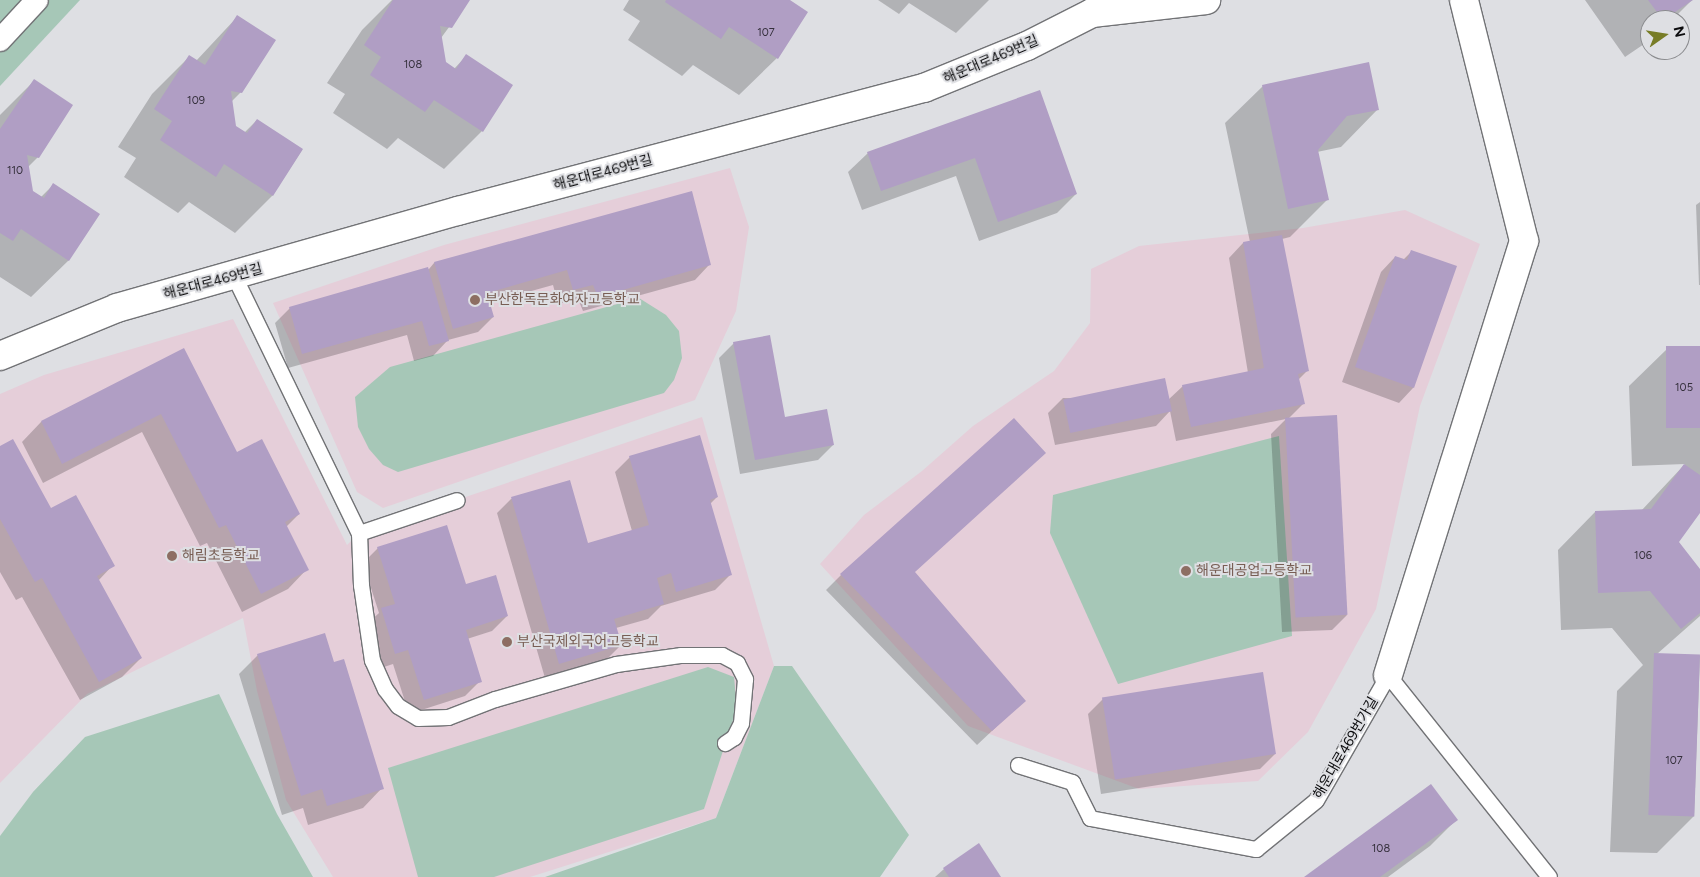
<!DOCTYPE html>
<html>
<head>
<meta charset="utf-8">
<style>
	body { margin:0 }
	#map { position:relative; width:1700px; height:877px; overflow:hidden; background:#dedfe3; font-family:Figtree,"Noto Sans KR",sans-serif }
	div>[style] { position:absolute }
	.education>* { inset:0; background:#e5ced9 }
	.green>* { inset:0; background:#a6c7b7 }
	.shadow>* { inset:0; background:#0003 }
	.building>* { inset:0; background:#b09ec4; transform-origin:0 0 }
	.roads { filter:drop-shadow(1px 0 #727376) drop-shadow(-1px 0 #727376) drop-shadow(0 1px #727376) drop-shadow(0 -1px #727376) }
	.service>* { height:15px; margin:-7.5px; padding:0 7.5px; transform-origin:7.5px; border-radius:7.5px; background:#fff }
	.pedestrian>* { height:22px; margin:-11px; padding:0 11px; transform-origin:11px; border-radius:11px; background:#fff }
	.minor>* { height:28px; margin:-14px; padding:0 14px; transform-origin:14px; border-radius:14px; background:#fff }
	.dots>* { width:14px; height:14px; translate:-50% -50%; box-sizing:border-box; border:2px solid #dedfe3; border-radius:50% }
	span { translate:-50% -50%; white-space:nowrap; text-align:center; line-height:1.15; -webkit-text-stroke:4px #dedfe3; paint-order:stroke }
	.number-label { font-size:11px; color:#35303c }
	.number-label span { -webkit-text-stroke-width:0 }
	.street-label { font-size:14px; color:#0c0c0e }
	.education-label { font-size:14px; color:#785e54 }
	.left { translate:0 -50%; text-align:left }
	.north { position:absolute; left:1640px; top:10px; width:50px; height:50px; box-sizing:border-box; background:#dedfe3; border:1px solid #8a8b8e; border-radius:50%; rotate:77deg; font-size:14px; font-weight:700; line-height:20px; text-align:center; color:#0c0c0e }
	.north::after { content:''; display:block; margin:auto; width:18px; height:22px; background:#777c26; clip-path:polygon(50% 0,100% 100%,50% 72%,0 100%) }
</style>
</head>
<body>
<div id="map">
	<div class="education">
		<i style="clip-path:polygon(730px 168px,749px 227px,736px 311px,695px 400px,383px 508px,357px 492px,273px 303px,444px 245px)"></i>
		<i style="clip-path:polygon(1405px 210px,1480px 244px,1420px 406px,1376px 609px,1308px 732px,1258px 781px,1139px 789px,968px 726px,820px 564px,864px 515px,922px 471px,973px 426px,1054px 371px,1090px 323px,1091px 269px,1139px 246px,1303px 228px)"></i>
		<i style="clip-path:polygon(233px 319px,347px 545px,359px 533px,702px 417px,774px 666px,716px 818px,530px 877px,333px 877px,286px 800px,257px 691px,243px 618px,87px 694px,0 783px,0 394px,44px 375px)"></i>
	</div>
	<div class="green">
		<i style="clip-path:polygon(0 0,80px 0,0 86px)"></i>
		<i style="clip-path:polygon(639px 298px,666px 315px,679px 331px,682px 358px,674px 380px,664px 393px,398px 472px,383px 465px,369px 449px,358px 427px,355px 397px,390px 367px)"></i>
		<i style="clip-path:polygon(1279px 436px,1292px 636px,1118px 684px,1050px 533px,1053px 495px)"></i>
		<i style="clip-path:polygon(774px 666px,792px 666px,909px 835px,880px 877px,545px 877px,716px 818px)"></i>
		<i style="clip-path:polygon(708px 667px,734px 677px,737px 708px,704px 809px,494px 877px,418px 877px,388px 768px)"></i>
		<i style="clip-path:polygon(219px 694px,277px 814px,313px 877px,0 877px,0 836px,33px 792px,85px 737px)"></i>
	</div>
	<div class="shadow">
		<i style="clip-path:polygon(392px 0,469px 0,441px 38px,445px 62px,454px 69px,466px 56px,511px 85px,482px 131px,444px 169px,398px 138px,387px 149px,333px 113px,345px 94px,327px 83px,362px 30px)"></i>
		<i style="clip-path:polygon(629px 0,788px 0,777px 58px,739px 95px,693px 65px,682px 76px,628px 40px,640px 21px,623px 10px)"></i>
		<i style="clip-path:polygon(878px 0,989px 0,956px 33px,909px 3px,899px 14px)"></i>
		<i style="clip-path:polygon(1585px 0,1692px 0,1672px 20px,1650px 20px,1650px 40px,1625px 57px)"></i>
		<i style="clip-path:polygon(238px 16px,241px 92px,231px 102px,235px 127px,244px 133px,257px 120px,302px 150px,272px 196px,235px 233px,189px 202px,178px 213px,124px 177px,136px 158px,118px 147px,152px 94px,189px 57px,196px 61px)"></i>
		<i style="clip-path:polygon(34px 81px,38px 157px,28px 167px,32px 191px,41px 197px,53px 185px,69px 260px,31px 297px,0 277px,0 115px)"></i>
		<i style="clip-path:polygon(1263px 86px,1378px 109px,1341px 147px,1317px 152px,1327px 200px,1290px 237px,1282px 239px,1307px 371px,1298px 380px,1303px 404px,1288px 419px,1347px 615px,1332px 630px,1282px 632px,1271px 434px,1286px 419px,1176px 441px,1170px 411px,1156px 426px,1055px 445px,1048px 413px,1063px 398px,1168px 400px,1183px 386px,1248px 373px,1229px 258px,1243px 243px,1250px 242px,1225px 123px)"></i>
		<i style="clip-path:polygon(1039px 92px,1076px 194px,1057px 213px,979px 241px,956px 176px,862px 210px,848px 172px,868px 153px)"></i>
		<i style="clip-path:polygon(1700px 202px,1700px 285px,1699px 285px,1696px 205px)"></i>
		<i style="clip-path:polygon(1412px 251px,1413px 388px,1399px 403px,1342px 382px,1381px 272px,1395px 257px,1403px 260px)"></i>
		<i style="clip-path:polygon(434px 263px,709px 265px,695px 280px,583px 311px,578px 299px,558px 304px,553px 285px,488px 303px,493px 317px,478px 332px,448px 340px,433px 356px,414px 361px,407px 335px,288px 368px,275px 323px,290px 308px,429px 269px)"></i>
		<i style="clip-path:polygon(734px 343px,784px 419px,833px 445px,818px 460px,740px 474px,719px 358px)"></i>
		<i style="clip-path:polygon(1700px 347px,1700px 510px,1677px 542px,1700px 571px,1700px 616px,1657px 654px,1700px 656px,1694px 816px,1657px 853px,1610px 852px,1617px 691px,1643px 665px,1612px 628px,1561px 630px,1558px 550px,1595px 512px,1641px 511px,1685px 464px,1632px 466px,1629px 386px,1667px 349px)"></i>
		<i style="clip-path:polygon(184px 350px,236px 454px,299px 514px,286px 527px,307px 569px,288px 589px,242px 612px,207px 543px,200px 546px,142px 432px,43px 483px,22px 442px,41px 422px)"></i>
		<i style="clip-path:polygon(0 447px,51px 510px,113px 565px,98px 581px,141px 658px,122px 677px,80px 700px,22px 597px,16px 600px,0 572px)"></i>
		<i style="clip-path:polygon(1045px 453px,914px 572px,1024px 701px,977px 745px,826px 590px,841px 575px)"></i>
		<i style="clip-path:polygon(630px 457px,717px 497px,710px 504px,730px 575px,715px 590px,661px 606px,648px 619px,616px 628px,621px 645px,606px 660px,545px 678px,497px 513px,511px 499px,569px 482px,587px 544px,632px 531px,615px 472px)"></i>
		<i style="clip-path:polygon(378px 548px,507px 616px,492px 631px,467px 639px,480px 681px,465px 696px,409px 714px,393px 664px,381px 668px,367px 624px,379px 613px,363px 563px)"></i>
		<i style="clip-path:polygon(258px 655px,333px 664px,382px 788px,363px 808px,308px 825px,303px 808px,282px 815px,239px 674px)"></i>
		<i style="clip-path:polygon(1103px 699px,1275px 754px,1260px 769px,1101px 794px,1088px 714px)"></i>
		<i style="clip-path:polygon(1456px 820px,1430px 846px,1388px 877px,1307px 877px)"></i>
		<i style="clip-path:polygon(944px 869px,1000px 877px,935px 877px)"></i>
	</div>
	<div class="building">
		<i style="clip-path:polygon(393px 0,470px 0,452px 28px,440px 26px,446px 62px,456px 69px,466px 54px,513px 85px,483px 132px,434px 100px,425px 112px,370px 75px,381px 57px,364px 45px)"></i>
		<i style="clip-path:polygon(666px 0,790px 0,808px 12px,778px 59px,729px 27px,721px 39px,665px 2px)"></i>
		<i style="clip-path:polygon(1648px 0,1693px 0,1663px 20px)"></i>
		<i style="clip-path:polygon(237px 15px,276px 40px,242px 93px,231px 91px,236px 126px,247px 133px,257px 119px,303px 149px,273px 196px,224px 164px,216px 177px,160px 140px,172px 121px,154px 109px,189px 55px,205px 65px)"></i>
		<i style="clip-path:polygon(1369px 62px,1379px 110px,1347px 116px,1318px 150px,1329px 200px,1288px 209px,1262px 85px)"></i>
		<i style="clip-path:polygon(34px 79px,73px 105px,39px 158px,27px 155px,33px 191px,44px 198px,53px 183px,100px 214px,69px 261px,21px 229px,13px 241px,0 233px,0 129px)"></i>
		<i style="clip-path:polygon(1040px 90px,1077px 194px,998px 222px,975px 158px,881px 191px,867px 152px)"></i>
		<i style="clip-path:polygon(692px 191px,711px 265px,598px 297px,593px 285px,573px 290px,567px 270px,487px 293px,494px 317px,453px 329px,434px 262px)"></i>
		<i style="clip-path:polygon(1282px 235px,1309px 371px,1298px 374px,1305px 404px,1191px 427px,1182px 385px,1264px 368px,1243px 242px)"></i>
		<i style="clip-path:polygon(1411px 250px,1457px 266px,1414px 388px,1355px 367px,1395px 256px,1407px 260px)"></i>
		<i style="clip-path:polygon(428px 267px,449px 341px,429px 346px,422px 321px,302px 354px,289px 307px)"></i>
		<i style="clip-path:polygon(770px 335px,785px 417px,827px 409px,834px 445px,755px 460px,733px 342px)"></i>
		<i style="left:1700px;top:346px;width:82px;height:34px;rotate:90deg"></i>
		<i style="clip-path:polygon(184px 348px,237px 452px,262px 439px,300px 514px,285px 522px,309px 570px,261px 594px,226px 525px,219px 528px,161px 414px,62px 464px,41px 421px)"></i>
		<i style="left:1165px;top:378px;width:34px;height:104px;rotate:78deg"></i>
		<i style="left:1337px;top:415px;width:200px;height:52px;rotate:87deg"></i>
		<i style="clip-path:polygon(1014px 418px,1046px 453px,915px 572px,1026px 701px,992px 731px,840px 574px)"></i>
		<i style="clip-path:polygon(700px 435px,718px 497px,710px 500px,732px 575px,676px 592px,671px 573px,657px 578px,664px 604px,614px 619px,622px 645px,559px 664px,511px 497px,570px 480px,588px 543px,649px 525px,629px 456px)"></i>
		<i style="clip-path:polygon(13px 439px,51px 508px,76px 495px,115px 566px,97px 576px,142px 658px,99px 682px,42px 578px,35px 582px,0 519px,0 446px)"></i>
		<i style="clip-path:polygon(1684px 464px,1700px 475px,1700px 513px,1679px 542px,1700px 569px,1700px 613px,1681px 629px,1650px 591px,1598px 593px,1595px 511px,1651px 509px)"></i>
		<i style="clip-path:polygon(447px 525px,466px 584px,496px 575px,508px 616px,466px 630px,482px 682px,424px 700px,408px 650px,395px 654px,381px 608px,395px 604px,377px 547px)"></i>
		<i style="clip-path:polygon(325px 633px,334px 662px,344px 659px,384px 789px,327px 806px,322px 789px,301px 796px,257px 654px)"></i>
		<i style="left:1654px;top:653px;width:46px;height:162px;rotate:2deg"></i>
		<i style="left:1263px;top:672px;width:83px;height:163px;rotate:81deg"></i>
		<i style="clip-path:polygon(1431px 784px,1458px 820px,1380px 877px,1304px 877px)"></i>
		<i style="clip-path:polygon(979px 843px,1001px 877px,949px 877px,943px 868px)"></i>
	</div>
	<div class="roads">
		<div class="service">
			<i style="left:234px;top:276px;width:286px;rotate:64.1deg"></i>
			<i style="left:359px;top:533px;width:52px;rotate:87.8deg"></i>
			<i style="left:361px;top:585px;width:76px;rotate:81.7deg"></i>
			<i style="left:372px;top:660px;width:32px;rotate:66deg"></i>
			<i style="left:385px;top:689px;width:21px;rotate:53deg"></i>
			<i style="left:398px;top:706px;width:23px;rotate:31deg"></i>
			<i style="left:418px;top:718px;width:30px;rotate:-2deg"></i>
			<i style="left:448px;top:717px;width:50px;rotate:-21deg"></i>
			<i style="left:495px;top:699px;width:126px;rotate:-16.1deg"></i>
			<i style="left:616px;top:664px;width:66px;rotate:-7.9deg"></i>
			<i style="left:681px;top:655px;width:41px"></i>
			<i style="left:722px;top:655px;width:17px;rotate:28deg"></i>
			<i style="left:737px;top:663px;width:18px;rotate:63deg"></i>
			<i style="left:745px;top:679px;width:44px;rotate:95.2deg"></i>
			<i style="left:741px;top:723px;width:16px;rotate:117deg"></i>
			<i style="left:734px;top:737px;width:11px;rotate:146deg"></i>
			<i style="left:359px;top:533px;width:103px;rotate:-18.6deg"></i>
			<i style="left:1018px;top:765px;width:57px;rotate:17.5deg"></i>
			<i style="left:1072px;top:782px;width:40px;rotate:63.4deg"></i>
			<i style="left:1090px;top:818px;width:169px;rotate:10.6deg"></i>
			<i style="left:1256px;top:849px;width:77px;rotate:-39.2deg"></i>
			<i style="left:1316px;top:800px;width:144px;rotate:-60.1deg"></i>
			<i style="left:1388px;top:675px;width:258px;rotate:51.4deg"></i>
		</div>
		<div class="pedestrian">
			<i style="left:0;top:40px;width:54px;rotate:-47.2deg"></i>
		</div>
		<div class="minor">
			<i style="left:0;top:356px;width:126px;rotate:-22.3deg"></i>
			<i style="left:117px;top:308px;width:355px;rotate:-15.9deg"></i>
			<i style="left:458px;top:211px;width:482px;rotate:-14.8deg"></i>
			<i style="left:924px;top:88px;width:111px;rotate:-22.2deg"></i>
			<i style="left:1027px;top:46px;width:73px;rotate:-26.9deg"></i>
			<i style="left:1092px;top:13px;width:115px;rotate:-6.5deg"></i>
			<i style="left:1388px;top:675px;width:455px;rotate:-72.6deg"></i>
			<i style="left:1524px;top:241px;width:248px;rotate:-104deg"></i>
		</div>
	</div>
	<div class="dots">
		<i style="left:475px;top:300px;background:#8d6e63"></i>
		<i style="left:172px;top:556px;background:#8d6e63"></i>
		<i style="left:1186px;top:571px;background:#8d6e63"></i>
		<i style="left:507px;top:642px;background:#8d6e63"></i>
	</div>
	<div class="number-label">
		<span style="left:766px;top:33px">107</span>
		<span style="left:413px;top:65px">108</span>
		<span style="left:196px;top:101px">109</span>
		<span style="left:15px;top:171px">110</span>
		<span style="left:1684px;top:388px">105</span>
		<span style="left:1643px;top:556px">106</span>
		<span style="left:1674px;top:761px">107</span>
		<span style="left:1381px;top:849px">108</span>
	</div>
	<div class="street-label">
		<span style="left:991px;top:60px;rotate:-23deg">해운대로469번길</span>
		<span style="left:603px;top:173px;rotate:-15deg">해운대로469번길</span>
		<span style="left:213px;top:282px;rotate:-15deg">해운대로469번길</span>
		<span style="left:1346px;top:748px;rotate:-60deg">해운대로469번가길</span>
	</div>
	<div class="education-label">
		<span class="left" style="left:485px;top:300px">부산한독문화여자고등학교</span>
		<span class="left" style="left:182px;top:556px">해림초등학교</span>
		<span class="left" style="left:1196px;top:571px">해운대공업고등학교</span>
		<span class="left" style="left:517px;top:642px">부산국제외국어고등학교</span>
	</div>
	<div class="north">N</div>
</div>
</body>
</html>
